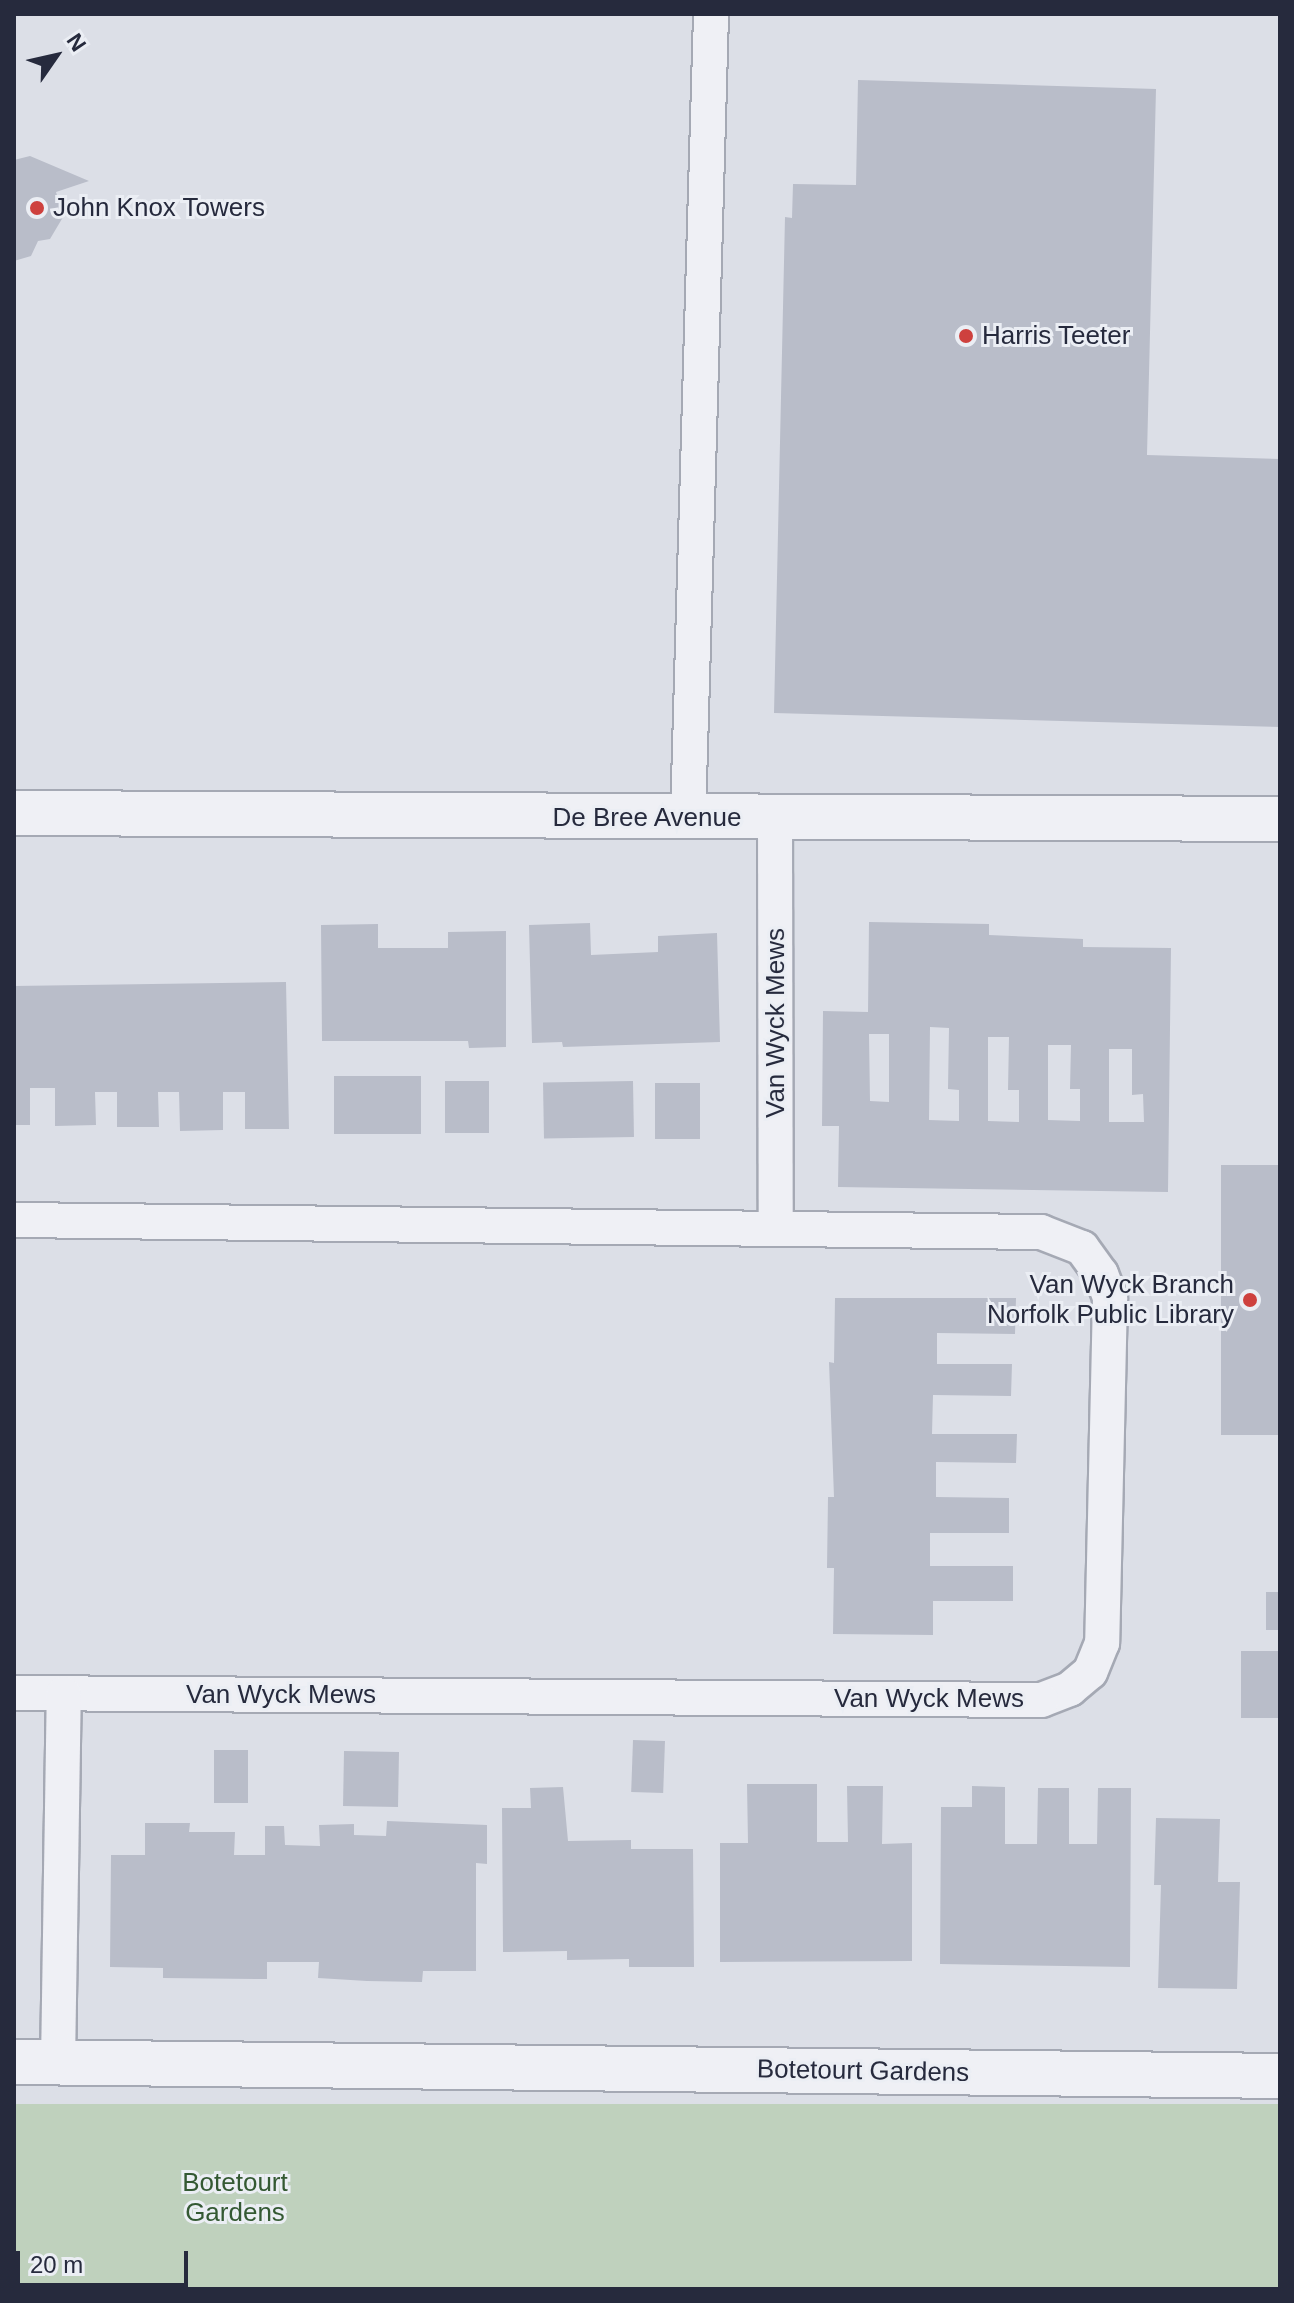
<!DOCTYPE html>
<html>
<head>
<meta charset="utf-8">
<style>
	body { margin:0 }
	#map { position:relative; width:1294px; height:2303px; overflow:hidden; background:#dcdfe7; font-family:Helvetica,sans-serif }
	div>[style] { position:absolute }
	.green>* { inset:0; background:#bfd1bd; transform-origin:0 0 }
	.building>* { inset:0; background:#b9bdc9; transform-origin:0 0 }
	.roads { filter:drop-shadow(2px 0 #a5a9b4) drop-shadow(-2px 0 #a5a9b4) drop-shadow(0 2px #a5a9b4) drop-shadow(0 -2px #a5a9b4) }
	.service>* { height:34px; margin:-17px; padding:0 17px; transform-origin:17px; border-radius:17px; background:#eff0f5 }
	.minor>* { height:44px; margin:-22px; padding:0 22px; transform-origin:22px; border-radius:22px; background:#eff0f5 }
	.dots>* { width:22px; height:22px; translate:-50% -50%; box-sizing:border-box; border:4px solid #ebeef4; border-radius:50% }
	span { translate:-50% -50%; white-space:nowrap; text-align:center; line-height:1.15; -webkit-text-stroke:6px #ebeef4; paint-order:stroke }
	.poi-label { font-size:26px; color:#262a3d }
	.left { translate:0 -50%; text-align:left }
	.right { translate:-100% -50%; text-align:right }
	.street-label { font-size:26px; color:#262a3d }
	.park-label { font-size:26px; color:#345933 }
	.frame { position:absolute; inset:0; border:16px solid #262a3d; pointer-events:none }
	.north { position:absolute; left:16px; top:16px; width:80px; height:80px; -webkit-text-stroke:6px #ebeef4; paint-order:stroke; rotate:56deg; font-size:22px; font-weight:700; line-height:32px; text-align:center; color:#262a3d }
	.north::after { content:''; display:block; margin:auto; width:28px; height:36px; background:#262a3d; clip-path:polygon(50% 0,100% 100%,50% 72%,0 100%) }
	.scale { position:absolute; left:16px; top:2251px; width:172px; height:36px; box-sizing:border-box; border:4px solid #262a3d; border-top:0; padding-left:10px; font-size:24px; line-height:28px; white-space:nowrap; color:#262a3d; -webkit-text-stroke:6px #ebeef4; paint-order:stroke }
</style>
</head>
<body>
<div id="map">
	<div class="green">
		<i style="left:14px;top:2104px;width:1266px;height:185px"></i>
	</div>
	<div class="building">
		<i style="clip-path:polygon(858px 80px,1156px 89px,1147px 455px,1280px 459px,1280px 727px,774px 713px,785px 217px,792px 218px,793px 184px,856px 185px)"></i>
		<i style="clip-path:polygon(30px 156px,89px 181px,56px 192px,61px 209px,69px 207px,50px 239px,38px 241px,31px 256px,14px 261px,14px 160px)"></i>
		<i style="clip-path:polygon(evenodd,869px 922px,989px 924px,989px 935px,1083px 939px,1083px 947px,1171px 948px,1168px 1192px,838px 1187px,839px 1126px,822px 1126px,823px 1011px,868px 1012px,869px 922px,930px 1027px,949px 1028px,948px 1089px,959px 1090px,959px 1121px,929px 1120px,930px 1027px,869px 922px,869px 1034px,889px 1034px,889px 1102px,870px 1101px,869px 1034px,869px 922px,988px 1037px,1009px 1037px,1008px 1090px,1019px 1090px,1019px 1122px,988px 1121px,988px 1037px,869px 922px,1048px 1045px,1071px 1045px,1070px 1089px,1080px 1089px,1080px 1121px,1048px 1120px,1048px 1045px,869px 922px,1109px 1049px,1132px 1049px,1132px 1095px,1143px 1094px,1144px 1122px,1109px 1122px,1109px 1049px)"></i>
		<i style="clip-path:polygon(590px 923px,591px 955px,658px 952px,658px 936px,717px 933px,720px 1042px,563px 1047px,562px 1042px,532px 1043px,529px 925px)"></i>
		<i style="clip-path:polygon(378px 924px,378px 948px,448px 948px,448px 932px,506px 931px,506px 1047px,469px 1048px,468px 1041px,322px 1041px,321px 925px)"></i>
		<i style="clip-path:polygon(286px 982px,289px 1129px,245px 1129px,245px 1092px,223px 1092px,223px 1130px,180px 1131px,179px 1092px,158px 1092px,159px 1127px,117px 1127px,117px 1092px,95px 1092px,96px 1125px,55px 1126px,55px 1088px,30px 1088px,30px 1125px,14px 1125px,14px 986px)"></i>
		<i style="left:334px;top:1076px;width:87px;height:58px"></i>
		<i style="left:445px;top:1081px;width:44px;height:52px"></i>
		<i style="left:633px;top:1081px;width:56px;height:90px;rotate:89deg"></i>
		<i style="left:655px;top:1083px;width:45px;height:56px"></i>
		<i style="left:1221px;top:1165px;width:59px;height:270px"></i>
		<i style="clip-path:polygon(835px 1298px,1016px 1298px,1015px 1334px,937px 1333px,937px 1364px,1012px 1364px,1011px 1396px,933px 1395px,932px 1434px,1017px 1434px,1016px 1463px,936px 1462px,936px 1497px,1009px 1498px,1009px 1533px,930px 1533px,930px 1566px,1013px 1566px,1013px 1601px,933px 1601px,933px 1635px,833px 1634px,834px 1568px,827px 1568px,828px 1497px,834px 1497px,829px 1362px,834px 1363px)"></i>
		<i style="left:1266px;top:1592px;width:14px;height:38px"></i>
		<i style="left:1241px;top:1651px;width:39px;height:67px"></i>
		<i style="left:633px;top:1740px;width:32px;height:52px;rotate:2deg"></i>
		<i style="left:214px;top:1750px;width:34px;height:53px"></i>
		<i style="left:344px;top:1751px;width:55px;height:55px;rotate:1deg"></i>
		<i style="clip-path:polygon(747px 1784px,817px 1784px,817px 1842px,848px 1842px,847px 1786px,883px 1786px,882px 1844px,912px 1843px,912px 1961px,720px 1962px,720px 1843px,748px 1843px)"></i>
		<i style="clip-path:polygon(972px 1786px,1005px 1787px,1005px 1844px,1037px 1844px,1038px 1788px,1069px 1788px,1069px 1844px,1097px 1844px,1098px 1788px,1131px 1788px,1130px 1967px,940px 1964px,941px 1807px,972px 1807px)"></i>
		<i style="clip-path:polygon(563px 1787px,568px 1841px,631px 1840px,631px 1849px,693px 1849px,694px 1967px,629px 1967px,629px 1959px,567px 1960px,567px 1951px,503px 1952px,502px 1808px,531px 1808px,530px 1788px)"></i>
		<i style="clip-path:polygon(1156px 1818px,1220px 1819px,1218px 1882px,1240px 1882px,1237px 1989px,1158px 1988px,1161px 1885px,1154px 1885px)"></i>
		<i style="clip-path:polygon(387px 1821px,487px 1825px,487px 1864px,476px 1863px,476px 1971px,423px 1971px,422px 1982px,367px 1981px,318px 1978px,319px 1962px,267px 1962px,267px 1979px,163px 1978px,163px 1968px,110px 1967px,111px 1855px,145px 1855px,145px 1823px,190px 1823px,189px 1832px,235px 1832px,234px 1855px,265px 1855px,265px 1826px,284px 1826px,285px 1845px,320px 1846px,319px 1825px,354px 1824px,354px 1835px,386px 1836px)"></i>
	</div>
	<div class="roads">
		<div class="service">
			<i style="left:688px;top:818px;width:804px;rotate:-88.36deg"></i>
			<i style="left:775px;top:818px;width:410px;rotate:89.9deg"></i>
			<i style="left:14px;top:1220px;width:1027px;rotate:0.67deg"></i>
			<i style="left:1041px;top:1232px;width:44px;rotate:21.3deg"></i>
			<i style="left:1082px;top:1248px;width:32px;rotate:54deg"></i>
			<i style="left:1101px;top:1274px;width:26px;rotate:69deg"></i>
			<i style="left:1110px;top:1298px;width:345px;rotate:91.3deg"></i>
			<i style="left:1102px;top:1643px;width:31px;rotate:112deg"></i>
			<i style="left:1090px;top:1672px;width:26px;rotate:140deg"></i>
			<i style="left:1070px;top:1689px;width:31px;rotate:159deg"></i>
			<i style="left:1041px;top:1700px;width:1027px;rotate:-179.61deg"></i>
			<i style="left:58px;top:2063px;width:369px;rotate:-89.1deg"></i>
		</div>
		<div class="minor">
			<i style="left:14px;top:813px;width:1266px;rotate:0.27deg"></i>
			<i style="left:14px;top:2062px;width:1266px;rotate:0.63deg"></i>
		</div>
	</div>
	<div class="dots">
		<i style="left:37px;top:208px;background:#ce413e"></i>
		<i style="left:966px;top:336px;background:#ce413e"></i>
		<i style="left:1250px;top:1300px;background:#ce413e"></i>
	</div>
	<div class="poi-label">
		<span class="left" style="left:53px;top:208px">John Knox Towers</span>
		<span class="left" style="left:982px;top:336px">Harris Teeter</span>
		<span class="right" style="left:1234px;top:1300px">Van Wyck Branch<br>Norfolk Public Library</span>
	</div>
	<div class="street-label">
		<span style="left:647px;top:818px">De Bree Avenue</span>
		<span style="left:776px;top:1023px;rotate:-90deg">Van Wyck Mews</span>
		<span style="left:281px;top:1695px">Van Wyck Mews</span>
		<span style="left:929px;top:1699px">Van Wyck Mews</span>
		<span style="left:863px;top:2071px;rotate:1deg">Botetourt Gardens</span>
	</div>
	<div class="park-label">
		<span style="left:235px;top:2198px">Botetourt<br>Gardens</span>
	</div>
	<div class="frame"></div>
	<div class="north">N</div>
	<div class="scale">20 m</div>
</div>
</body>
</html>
